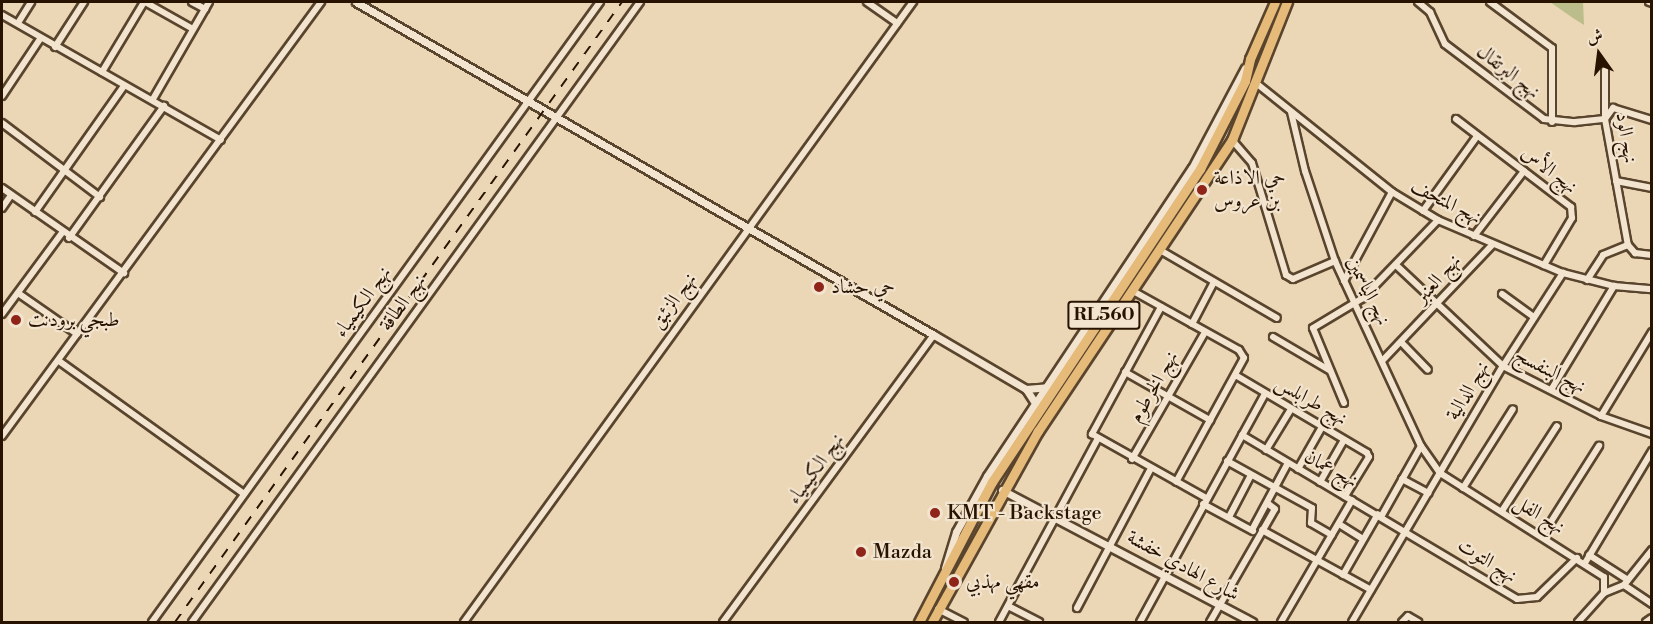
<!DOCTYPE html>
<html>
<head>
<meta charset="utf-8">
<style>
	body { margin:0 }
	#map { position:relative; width:1653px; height:624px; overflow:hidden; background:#ebd6b5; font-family:"Libre Bodoni",Amiri,serif }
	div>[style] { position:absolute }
	.green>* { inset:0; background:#bbbd8b }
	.roads { filter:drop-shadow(2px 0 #59442d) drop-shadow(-2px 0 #59442d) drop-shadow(0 2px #59442d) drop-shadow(0 -2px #59442d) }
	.minor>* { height:6px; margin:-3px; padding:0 3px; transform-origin:3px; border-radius:3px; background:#f2e4cf }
	.tertiary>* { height:7px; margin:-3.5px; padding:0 3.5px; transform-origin:3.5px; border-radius:3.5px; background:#f2e4cf }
	.trunk>* { height:9px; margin:-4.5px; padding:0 4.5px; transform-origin:4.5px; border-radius:4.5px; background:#e6bb7a }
	.rail>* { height:2px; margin-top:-1px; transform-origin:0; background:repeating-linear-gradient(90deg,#281300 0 10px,transparent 0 20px) }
	.dots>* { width:16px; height:16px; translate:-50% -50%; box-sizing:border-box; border:3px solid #f2e4cf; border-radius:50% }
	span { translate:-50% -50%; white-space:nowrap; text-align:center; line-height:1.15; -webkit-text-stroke:4.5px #f2e4cf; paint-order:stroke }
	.shield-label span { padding:2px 4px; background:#f2e4cf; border:2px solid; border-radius:4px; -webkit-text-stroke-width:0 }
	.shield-label { font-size:18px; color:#281300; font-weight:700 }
	.street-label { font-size:20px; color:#281300 }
	.poi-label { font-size:20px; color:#281300 }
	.left { translate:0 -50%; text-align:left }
	.frame { position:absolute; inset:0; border:3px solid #281300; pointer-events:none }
	.north { position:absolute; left:1569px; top:24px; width:60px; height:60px; -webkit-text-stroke:4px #f2e4cf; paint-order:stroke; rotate:346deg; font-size:16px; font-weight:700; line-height:24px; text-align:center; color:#281300 }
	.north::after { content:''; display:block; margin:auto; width:21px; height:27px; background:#281300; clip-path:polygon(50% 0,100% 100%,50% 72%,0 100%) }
</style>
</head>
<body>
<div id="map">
	<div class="green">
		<i style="clip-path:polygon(1550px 2px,1583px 2px,1584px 25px,1573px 18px)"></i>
	</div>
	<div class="roads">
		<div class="minor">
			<i style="left:145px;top:2px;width:55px;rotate:29.4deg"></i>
			<i style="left:192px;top:2px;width:15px;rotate:28deg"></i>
			<i style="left:867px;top:2px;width:37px;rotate:35deg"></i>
			<i style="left:1418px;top:2px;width:16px;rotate:40deg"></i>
			<i style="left:1430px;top:12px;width:35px;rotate:65deg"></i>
			<i style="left:1445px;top:44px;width:124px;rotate:37.1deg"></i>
			<i style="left:1544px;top:119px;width:31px;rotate:6deg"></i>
			<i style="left:1575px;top:122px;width:30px;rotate:-6deg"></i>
			<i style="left:1605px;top:119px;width:14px;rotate:-54deg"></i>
			<i style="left:1613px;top:108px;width:41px;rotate:17.1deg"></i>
			<i style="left:1490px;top:2px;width:77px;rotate:36.6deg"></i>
			<i style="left:1552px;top:48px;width:74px;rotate:90deg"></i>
			<i style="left:1649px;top:2px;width:3px;rotate:18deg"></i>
			<i style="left:2px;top:15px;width:252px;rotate:29.7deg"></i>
			<i style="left:18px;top:23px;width:25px;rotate:-58deg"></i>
			<i style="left:55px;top:47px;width:54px;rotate:-57.2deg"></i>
			<i style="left:1605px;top:70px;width:49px;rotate:90deg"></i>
			<i style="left:1605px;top:119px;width:128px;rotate:79.7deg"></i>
			<i style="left:1628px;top:245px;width:11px;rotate:49deg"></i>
			<i style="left:1635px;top:253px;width:17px;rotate:7deg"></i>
			<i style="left:102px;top:72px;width:82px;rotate:-59deg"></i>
			<i style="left:1256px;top:83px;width:174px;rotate:38.7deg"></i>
			<i style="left:1392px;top:192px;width:54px;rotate:31.3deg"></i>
			<i style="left:1438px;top:220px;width:136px;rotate:23deg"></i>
			<i style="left:1563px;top:273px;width:53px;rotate:14.3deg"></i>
			<i style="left:1614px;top:286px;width:38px;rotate:5deg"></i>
			<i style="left:2px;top:96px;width:69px;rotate:-56.3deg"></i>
			<i style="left:153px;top:99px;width:112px;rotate:-60deg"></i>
			<i style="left:1291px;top:112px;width:61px;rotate:76.7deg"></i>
			<i style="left:1305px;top:171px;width:95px;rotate:71.6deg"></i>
			<i style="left:1335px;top:261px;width:204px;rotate:65.1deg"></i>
			<i style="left:1421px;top:446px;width:33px;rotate:55deg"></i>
			<i style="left:1440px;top:473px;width:194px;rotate:32.4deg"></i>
			<i style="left:1604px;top:577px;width:16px;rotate:90deg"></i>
			<i style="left:1456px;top:119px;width:145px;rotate:37.4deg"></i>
			<i style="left:1571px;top:207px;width:11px;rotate:85deg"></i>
			<i style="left:1572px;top:218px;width:55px;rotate:120.8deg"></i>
			<i style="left:2px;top:123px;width:123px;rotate:37.1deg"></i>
			<i style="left:1232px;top:140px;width:30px;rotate:49deg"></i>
			<i style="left:1252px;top:163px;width:117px;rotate:73.1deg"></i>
			<i style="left:1286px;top:275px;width:8px;rotate:30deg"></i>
			<i style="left:1293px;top:279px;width:46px;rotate:-23.2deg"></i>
			<i style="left:1616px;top:181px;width:37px;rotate:11deg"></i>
			<i style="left:2px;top:188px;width:149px;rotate:34.9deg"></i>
			<i style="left:2px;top:208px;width:16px;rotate:-55deg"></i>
			<i style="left:1423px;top:211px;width:92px;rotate:-54.2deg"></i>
			<i style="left:35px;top:212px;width:154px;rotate:-54.8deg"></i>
			<i style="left:1474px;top:236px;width:82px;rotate:-52.4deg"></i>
			<i style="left:69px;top:238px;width:163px;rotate:-54.3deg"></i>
			<i style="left:1160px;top:250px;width:135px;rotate:30.2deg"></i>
			<i style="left:1396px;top:265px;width:147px;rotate:43.3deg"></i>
			<i style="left:1503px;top:366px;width:110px;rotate:27deg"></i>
			<i style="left:1601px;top:416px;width:54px;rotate:19.4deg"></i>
			<i style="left:1587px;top:280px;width:30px;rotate:-57deg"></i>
			<i style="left:1603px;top:255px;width:27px;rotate:-22deg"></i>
			<i style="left:1344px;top:281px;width:101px;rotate:-61.7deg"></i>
			<i style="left:1133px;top:291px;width:121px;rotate:29.1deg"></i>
			<i style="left:1239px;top:350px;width:9px;rotate:58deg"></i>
			<i style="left:1244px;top:358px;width:141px;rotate:118.7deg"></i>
			<i style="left:18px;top:293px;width:72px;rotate:34.8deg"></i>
			<i style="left:1502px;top:294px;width:39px;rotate:36deg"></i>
			<i style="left:1161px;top:307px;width:145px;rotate:118.5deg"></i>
			<i style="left:1092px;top:434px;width:131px;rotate:29.3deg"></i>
			<i style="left:2px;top:314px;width:101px;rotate:-53.5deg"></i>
			<i style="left:1192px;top:324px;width:47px;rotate:-62.4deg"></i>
			<i style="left:1273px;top:337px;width:65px;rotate:30.5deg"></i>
			<i style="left:1402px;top:343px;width:37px;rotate:46deg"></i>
			<i style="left:1383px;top:360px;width:158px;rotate:-46.5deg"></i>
			<i style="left:59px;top:361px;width:228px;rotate:35.7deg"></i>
			<i style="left:1125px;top:372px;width:98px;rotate:29.5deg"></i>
			<i style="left:1237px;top:376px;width:151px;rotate:30.6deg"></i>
			<i style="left:1367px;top:453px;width:4px;rotate:63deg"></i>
			<i style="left:1369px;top:457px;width:46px;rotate:121.6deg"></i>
			<i style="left:1551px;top:390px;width:122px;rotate:-58.8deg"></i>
			<i style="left:1344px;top:403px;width:81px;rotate:-112.5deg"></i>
			<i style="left:1313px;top:328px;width:58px;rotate:-31deg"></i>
			<i style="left:1363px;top:298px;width:108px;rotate:-46.1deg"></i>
			<i style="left:1601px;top:416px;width:98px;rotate:-58.7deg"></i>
			<i style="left:1242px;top:435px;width:320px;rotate:30.8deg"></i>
			<i style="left:1517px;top:599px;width:20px;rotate:-6deg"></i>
			<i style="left:1537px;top:597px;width:56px;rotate:-44.3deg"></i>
			<i style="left:2px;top:436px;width:539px;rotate:-53.68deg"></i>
			<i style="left:1266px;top:450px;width:48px;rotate:-58.6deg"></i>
			<i style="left:1132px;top:459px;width:146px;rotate:-60.1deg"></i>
			<i style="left:1227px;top:461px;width:97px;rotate:28.9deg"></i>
			<i style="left:1312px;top:508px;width:15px;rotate:94deg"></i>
			<i style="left:1311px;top:523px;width:24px;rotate:30deg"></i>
			<i style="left:1298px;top:469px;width:48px;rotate:-60.3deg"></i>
			<i style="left:1402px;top:479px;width:30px;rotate:28deg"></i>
			<i style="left:1320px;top:482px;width:48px;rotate:-60.3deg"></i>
			<i style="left:1463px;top:488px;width:93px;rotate:-57.7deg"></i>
			<i style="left:1203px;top:504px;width:57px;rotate:28.4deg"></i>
			<i style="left:1502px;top:511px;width:101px;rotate:-57.1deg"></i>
			<i style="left:1229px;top:517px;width:47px;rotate:-62.4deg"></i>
			<i style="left:1381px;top:517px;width:81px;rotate:-60.6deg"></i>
			<i style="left:1339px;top:524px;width:28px;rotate:32deg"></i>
			<i style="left:1252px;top:530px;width:76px;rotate:-61.8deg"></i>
			<i style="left:1262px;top:530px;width:124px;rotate:28.8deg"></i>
			<i style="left:1542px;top:536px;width:107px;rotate:-57.7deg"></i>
			<i style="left:1589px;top:555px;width:46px;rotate:32.7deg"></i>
			<i style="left:1585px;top:563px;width:131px;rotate:-59.1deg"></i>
			<i style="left:1343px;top:575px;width:70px;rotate:-60.2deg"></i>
			<i style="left:1624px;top:585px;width:34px;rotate:34deg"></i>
			<i style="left:1008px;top:606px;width:35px;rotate:27deg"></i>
			<i style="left:1077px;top:608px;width:156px;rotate:-62.1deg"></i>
			<i style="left:938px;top:609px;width:29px;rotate:27deg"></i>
			<i style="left:152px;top:622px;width:765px;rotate:-54.15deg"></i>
			<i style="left:192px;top:622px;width:765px;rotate:-54.15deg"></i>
			<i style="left:464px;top:622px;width:766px;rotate:-54.09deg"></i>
			<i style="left:723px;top:622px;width:356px;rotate:-53.7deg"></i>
			<i style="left:999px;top:622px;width:207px;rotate:-61.7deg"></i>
			<i style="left:1140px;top:622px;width:260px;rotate:-61.3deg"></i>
			<i style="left:1210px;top:622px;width:130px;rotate:-60.1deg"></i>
			<i style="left:1275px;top:509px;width:10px;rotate:-143deg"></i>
			<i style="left:1281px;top:622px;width:141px;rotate:-59.8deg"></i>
			<i style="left:1352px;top:622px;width:297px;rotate:-59.5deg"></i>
			<i style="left:1503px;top:366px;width:111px;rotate:-57.2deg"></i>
			<i style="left:1402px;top:622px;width:8px;rotate:-45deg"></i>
			<i style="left:1408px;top:616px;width:12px;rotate:31deg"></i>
			<i style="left:1578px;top:622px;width:39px;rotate:-48deg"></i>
			<i style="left:1604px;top:593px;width:22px;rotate:-22deg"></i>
			<i style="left:1624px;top:585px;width:45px;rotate:-51.3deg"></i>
			<i style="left:1646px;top:622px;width:7px;rotate:-34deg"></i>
		</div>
		<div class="tertiary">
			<i style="left:356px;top:2px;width:667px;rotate:29.95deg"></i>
			<i style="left:934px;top:335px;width:107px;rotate:30.4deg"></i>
			<i style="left:1026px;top:389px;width:17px;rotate:57deg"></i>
			<i style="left:1026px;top:389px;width:21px;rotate:-5deg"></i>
			<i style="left:1002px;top:490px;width:283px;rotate:27.8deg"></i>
			<i style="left:945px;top:568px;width:38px;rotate:-73deg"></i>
			<i style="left:956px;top:532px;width:64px;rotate:-61deg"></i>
			<i style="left:987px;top:476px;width:370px;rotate:-56.4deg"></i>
			<i style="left:1192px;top:168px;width:113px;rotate:-62.1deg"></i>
		</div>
		<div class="trunk">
			<i style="left:919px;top:622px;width:158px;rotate:-62.5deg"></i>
			<i style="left:992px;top:482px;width:376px;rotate:-56.4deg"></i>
			<i style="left:1200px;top:169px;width:99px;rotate:-62.9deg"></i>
			<i style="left:1245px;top:81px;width:23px;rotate:-77deg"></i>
			<i style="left:1250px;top:59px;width:62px;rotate:-66.3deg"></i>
			<i style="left:932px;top:622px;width:218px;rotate:-61deg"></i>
			<i style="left:1038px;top:431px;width:350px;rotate:-56.3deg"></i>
			<i style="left:1232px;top:140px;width:149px;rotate:-68.3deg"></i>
		</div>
	</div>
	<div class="rail">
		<i style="left:175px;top:622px;width:764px;rotate:-54.21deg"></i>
	</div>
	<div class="dots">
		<i style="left:1202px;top:190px;background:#8f2418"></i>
		<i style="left:819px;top:287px;background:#8f2418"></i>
		<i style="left:16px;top:320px;background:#8f2418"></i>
		<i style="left:935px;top:513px;background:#8f2418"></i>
		<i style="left:861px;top:552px;background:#8f2418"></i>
		<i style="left:954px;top:582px;background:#8f2418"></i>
	</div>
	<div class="shield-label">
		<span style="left:1104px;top:315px">RL560</span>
	</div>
	<div class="street-label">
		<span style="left:1508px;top:72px;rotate:38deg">نهج البرتقال</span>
		<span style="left:1626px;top:138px;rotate:81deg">نهج الود</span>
		<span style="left:1549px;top:170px;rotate:38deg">نهج الأس</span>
		<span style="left:1446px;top:202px;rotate:27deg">نهج المتحف</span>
		<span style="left:1438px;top:279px;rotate:-48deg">نهج العنبر</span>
		<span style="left:1368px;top:291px;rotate:64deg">نهج الياسمين</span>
		<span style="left:674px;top:301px;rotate:-54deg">نهج الزئبق</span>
		<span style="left:363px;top:302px;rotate:-54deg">نهج الكيمياء</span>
		<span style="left:403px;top:303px;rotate:-54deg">نهج الطاقة</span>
		<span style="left:1550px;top:371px;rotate:27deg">نهج البنفسج</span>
		<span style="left:1154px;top:387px;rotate:-60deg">نهج الخرطوم</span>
		<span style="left:1468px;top:391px;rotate:-59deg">نهج الدالية</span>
		<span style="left:1311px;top:401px;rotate:30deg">نهج طرابلس</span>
		<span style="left:816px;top:469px;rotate:-54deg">نهج الكيمياء</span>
		<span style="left:1331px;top:469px;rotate:29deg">نهج عمان</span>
		<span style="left:1539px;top:515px;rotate:32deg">نهج الفل</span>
		<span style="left:1487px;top:561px;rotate:32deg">نهج التوت</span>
		<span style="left:1183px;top:566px;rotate:29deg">شارع الهادي خفشة</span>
	</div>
	<div class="poi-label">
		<span class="left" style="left:1214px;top:190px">حي الاذاعة<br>بن عروس</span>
		<span class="left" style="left:831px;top:287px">حي حشاد</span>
		<span class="left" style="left:28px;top:320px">طبجي برودنت</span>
		<span class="left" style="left:947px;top:513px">KMT - Backstage</span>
		<span class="left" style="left:873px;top:552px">Mazda</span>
		<span class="left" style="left:966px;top:582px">مقهي مهذبي</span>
	</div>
	<div class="frame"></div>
	<div class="north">ش</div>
</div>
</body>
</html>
